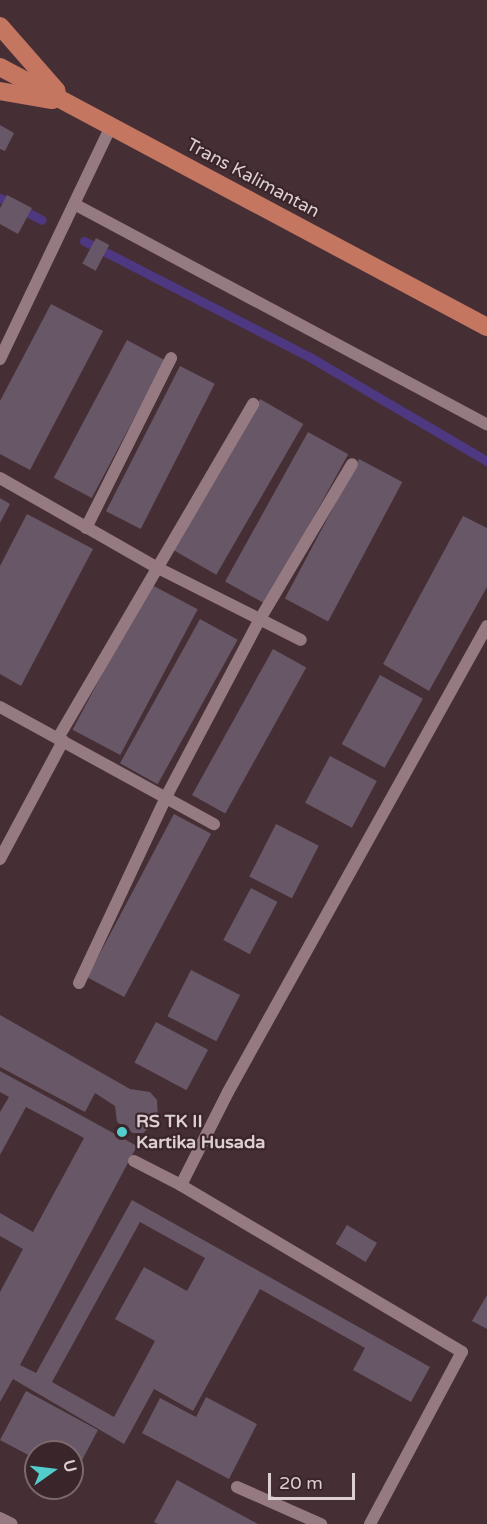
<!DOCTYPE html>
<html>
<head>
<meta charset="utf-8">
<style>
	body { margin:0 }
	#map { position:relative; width:487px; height:1524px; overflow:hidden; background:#452f35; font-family:"Varela Round",sans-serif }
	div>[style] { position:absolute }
	.stream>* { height:9px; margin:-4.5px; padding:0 4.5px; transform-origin:4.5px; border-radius:4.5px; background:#4f3882 }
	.building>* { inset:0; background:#685767; transform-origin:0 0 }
	.lane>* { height:12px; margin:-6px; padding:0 6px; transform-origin:6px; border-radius:6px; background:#957a81 }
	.street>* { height:12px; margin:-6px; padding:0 6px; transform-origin:6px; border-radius:6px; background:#957a81 }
	.highway>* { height:18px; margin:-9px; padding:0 9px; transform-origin:9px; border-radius:9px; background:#c47661 }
	.dots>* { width:16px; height:16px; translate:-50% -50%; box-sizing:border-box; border:3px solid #3a252a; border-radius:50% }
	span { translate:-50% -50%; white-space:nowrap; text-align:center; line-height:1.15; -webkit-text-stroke:4.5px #3a252a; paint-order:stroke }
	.street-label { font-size:18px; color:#dcced1 }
	.poi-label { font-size:18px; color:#dcced1; font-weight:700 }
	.left { translate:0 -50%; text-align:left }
	.north { position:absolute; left:24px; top:1440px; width:60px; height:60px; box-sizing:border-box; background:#3a252a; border:2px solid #7b696d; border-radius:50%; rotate:76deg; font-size:16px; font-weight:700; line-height:24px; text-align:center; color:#dcced1 }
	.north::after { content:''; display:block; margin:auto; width:21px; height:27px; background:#52cdcc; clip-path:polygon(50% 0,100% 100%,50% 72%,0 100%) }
	.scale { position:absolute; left:268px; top:1473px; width:87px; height:27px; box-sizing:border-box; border:3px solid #dcced1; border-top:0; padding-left:8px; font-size:18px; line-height:21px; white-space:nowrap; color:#dcced1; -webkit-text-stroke:4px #3a252a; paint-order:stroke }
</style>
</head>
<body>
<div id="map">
	<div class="stream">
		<i style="left:0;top:198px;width:47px;rotate:27.6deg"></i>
		<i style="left:84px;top:241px;width:252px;rotate:27.2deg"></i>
		<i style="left:308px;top:356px;width:208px;rotate:30.4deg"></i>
	</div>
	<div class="building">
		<i style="clip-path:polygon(0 125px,14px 133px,5px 151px,0 149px)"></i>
		<i style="clip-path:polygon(7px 195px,32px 208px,18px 234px,0 224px,0 208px)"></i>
		<i style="left:96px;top:238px;width:15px;height:29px;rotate:28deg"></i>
		<i style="clip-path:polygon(51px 304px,103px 331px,30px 470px,0 454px,0 401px)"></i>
		<i style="left:127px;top:340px;width:43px;height:156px;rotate:28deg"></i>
		<i style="left:180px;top:366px;width:39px;height:163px;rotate:27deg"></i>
		<i style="left:260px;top:399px;width:50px;height:174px;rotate:30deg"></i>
		<i style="left:308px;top:432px;width:46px;height:171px;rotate:29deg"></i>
		<i style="left:359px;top:459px;width:49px;height:158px;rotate:28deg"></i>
		<i style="clip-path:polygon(0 498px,10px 504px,0 523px)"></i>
		<i style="clip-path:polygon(27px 514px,93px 549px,21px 686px,0 674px,0 566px)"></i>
		<i style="clip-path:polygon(463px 516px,487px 528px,487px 587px,429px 691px,383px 664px)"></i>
		<i style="left:150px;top:584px;width:54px;height:165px;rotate:28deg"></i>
		<i style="left:200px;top:619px;width:43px;height:165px;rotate:29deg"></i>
		<i style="left:273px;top:649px;width:38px;height:167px;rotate:29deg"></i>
		<i style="left:380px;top:675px;width:49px;height:79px;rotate:29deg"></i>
		<i style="left:330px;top:756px;width:53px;height:53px;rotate:28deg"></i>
		<i style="left:174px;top:814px;width:42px;height:185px;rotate:28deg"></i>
		<i style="left:276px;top:824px;width:48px;height:59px;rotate:27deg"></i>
		<i style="left:251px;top:888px;width:30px;height:59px;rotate:28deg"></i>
		<i style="left:191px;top:970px;width:55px;height:52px;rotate:27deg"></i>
		<i style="clip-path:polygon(0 1015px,130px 1089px,150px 1092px,157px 1100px,158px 1120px,143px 1133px,133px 1133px,117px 1122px,115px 1106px,95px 1093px,85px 1112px,0 1067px)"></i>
		<i style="left:156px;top:1022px;width:59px;height:46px;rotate:28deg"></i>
		<i style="clip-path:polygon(evenodd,0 1071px,137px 1146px,20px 1365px,36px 1373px,132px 1200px,430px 1367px,411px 1402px,353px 1370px,365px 1348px,260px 1289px,193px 1411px,154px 1389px,124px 1444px,13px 1379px,0 1402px,0 1292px,23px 1249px,0 1236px,0 1213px,33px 1232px,84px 1138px,26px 1107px,0 1155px,0 1112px,9px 1097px,0 1092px,0 1071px,140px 1222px,205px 1258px,187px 1291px,144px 1267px,115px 1319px,155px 1341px,114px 1417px,52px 1382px,140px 1222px)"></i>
		<i style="left:347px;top:1225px;width:35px;height:22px;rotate:31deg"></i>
		<i style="clip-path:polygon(487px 1295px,487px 1329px,472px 1321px)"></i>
		<i style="clip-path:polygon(26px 1391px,98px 1430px,72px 1479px,72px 1452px,36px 1452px,36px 1459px,0 1440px)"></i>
		<i style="clip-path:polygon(206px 1397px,257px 1424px,229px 1479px,142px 1433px,160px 1398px,196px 1417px)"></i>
		<i style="clip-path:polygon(177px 1480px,258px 1524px,158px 1524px,154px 1522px)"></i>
	</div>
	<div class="lane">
		<i style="left:76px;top:205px;width:466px;rotate:28.1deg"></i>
		<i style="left:0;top:359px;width:258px;rotate:-64.5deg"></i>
		<i style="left:0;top:478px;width:180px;rotate:29.7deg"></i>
		<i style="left:156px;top:567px;width:162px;rotate:26.7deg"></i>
		<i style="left:86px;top:528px;width:190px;rotate:-63.4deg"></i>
		<i style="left:0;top:707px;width:244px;rotate:28.7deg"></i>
		<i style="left:58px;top:738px;width:387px;rotate:-59.7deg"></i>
		<i style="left:0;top:859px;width:134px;rotate:-61.9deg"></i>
		<i style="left:79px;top:983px;width:205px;rotate:-64.9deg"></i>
		<i style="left:166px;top:797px;width:201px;rotate:-62.2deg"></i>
		<i style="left:260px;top:619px;width:180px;rotate:-59.3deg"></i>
		<i style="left:134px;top:1161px;width:53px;rotate:27.1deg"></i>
		<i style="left:237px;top:1487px;width:92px;rotate:23.8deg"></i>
		<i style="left:370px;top:1524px;width:195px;rotate:-61.9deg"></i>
		<i style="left:462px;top:1352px;width:327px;rotate:-149.3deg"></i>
		<i style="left:181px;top:1185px;width:104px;rotate:-63.2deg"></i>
		<i style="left:228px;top:1092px;width:533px;rotate:-60.93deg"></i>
	</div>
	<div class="street">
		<i style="left:0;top:1518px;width:13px;rotate:27deg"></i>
	</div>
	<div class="highway">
		<i style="left:0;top:26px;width:86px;rotate:48.8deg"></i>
		<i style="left:0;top:67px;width:552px;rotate:28.1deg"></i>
		<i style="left:0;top:91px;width:53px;rotate:9.8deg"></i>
	</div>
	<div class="dots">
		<i style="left:122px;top:1132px;background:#52cdcc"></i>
	</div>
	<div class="street-label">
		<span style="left:253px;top:178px;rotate:28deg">Trans Kalimantan</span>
	</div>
	<div class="poi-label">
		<span class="left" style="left:136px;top:1132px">RS TK II<br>Kartika Husada</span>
	</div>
	<div class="north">U</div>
	<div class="scale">20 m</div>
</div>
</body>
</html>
